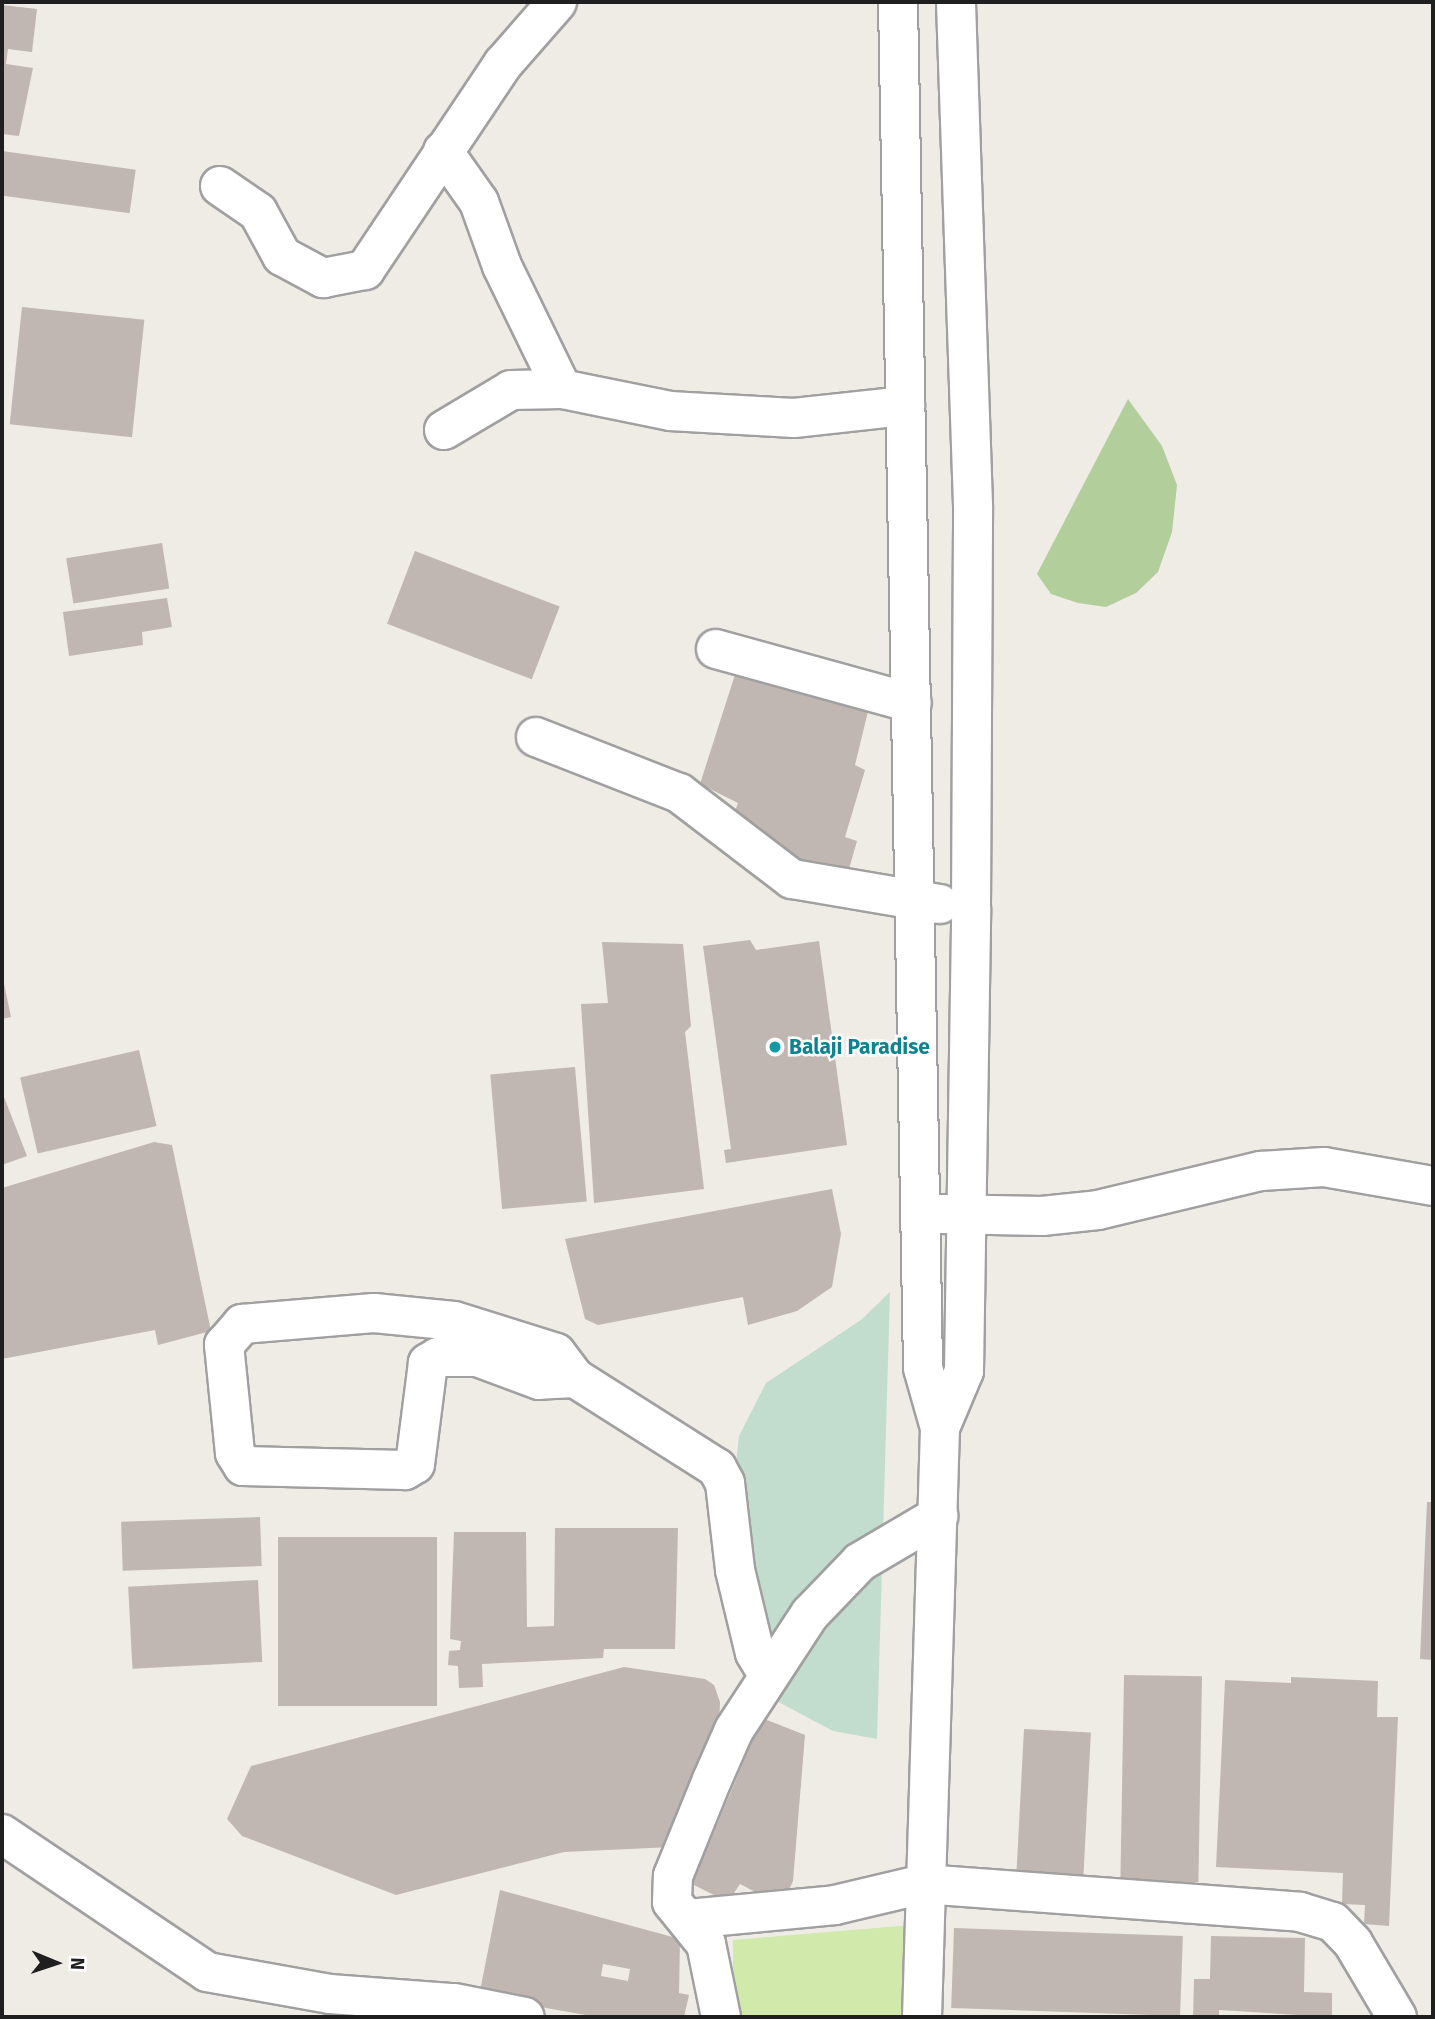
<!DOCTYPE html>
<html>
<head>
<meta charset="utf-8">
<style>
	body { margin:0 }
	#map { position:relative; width:1435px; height:2019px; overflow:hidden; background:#efebe5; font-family:"Fira Sans",sans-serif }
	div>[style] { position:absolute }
	.grass>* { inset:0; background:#d2e9ac }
	.forest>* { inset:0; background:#b1ce9b }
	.wetland>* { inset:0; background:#c2ddcd }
	.building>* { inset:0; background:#c0b6b2; transform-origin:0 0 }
	.roads { filter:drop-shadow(2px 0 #a0a0a0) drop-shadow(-2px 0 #a0a0a0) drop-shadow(0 2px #a0a0a0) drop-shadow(0 -2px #a0a0a0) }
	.minor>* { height:38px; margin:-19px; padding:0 19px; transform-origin:19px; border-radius:19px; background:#fff }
	.dots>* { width:19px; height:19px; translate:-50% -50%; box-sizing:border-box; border:4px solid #fff; border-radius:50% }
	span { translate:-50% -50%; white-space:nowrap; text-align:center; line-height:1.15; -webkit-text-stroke:5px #fff; paint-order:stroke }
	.culture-label { font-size:21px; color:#0d838f; font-weight:700 }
	.left { translate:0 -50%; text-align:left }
	.frame { position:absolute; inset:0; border:4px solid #1f1f1f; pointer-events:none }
	.north { position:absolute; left:21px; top:1928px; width:70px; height:70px; -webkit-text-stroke:5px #fff; paint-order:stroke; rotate:92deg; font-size:19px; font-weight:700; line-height:28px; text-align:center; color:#1f1f1f }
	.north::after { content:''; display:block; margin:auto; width:24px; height:32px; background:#1f1f1f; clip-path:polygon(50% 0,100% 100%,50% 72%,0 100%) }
</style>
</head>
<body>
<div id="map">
	<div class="grass">
		<i style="clip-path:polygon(912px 1925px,919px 2017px,733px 2017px,733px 1940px)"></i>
	</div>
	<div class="forest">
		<i style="clip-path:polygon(1128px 399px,1162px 446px,1177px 485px,1172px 532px,1158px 572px,1136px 593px,1106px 607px,1078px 603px,1051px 594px,1037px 574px)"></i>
	</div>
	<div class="wetland">
		<i style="clip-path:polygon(890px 1292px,877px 1739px,833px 1731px,771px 1698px,736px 1464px,739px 1436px,766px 1383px,861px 1320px)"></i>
	</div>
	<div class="building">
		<i style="clip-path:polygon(2px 5px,37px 9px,32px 52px,8px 49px,6px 64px,33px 68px,19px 136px,2px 134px)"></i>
		<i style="left:2px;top:151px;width:135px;height:44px;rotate:8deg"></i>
		<i style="left:22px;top:307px;width:123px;height:118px;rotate:6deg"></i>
		<i style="left:162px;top:543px;width:46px;height:97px;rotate:81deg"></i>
		<i style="left:415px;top:551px;width:155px;height:78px;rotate:21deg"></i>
		<i style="clip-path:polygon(167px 598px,172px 627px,142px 632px,143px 645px,69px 656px,63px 612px)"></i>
		<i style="clip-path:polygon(740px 659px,871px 699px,855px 765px,865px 770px,845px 837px,857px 841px,847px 876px,747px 842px,731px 822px,738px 803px,700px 784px)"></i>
		<i style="clip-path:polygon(750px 940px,756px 950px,819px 941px,847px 1145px,726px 1163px,724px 1150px,731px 1149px,703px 946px)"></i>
		<i style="clip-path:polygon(602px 942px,683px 944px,691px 1026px,685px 1032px,704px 1189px,594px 1203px,581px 1004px,608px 1003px)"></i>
		<i style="clip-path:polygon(2px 974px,11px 1017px,2px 1019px)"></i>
		<i style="left:139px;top:1050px;width:78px;height:122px;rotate:77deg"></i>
		<i style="left:575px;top:1067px;width:135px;height:85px;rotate:85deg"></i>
		<i style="clip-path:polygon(2px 1092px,27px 1156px,2px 1165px)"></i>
		<i style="clip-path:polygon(154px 1142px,172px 1145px,211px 1331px,158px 1345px,155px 1330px,2px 1359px,2px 1188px)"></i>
		<i style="clip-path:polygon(832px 1189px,841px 1234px,832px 1287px,797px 1311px,748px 1325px,743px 1297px,598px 1325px,585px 1319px,565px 1239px)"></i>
		<i style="clip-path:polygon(1427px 1502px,1433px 1502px,1433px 1660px,1420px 1659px)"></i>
		<i style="left:260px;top:1517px;width:49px;height:139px;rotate:88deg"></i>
		<i style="clip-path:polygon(555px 1528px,678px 1528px,675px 1649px,604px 1649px,603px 1658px,482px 1664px,483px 1687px,459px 1688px,458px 1666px,448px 1665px,449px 1651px,460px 1650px,461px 1641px,450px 1639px,454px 1532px,526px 1532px,527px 1627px,554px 1626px)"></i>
		<i style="left:278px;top:1537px;width:159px;height:169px"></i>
		<i style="left:258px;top:1580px;width:82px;height:130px;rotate:87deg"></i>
		<i style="clip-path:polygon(624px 1667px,705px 1679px,714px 1685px,720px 1702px,719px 1730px,672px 1847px,564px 1852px,396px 1895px,242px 1836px,227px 1819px,251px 1766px)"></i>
		<i style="left:1124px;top:1675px;width:78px;height:206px;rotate:1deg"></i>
		<i style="clip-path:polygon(1291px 1677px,1378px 1681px,1377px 1717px,1398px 1717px,1389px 1926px,1364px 1924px,1365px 1905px,1342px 1904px,1343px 1873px,1216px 1867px,1225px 1680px,1291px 1683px)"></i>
		<i style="clip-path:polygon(762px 1718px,805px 1735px,793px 1881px,782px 1906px,740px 1884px,728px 1902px,692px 1884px)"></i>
		<i style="left:1024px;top:1729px;width:67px;height:146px;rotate:3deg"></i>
		<i style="clip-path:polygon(evenodd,500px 1890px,680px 1939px,679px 1993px,689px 1995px,684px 2017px,597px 2017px,479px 1996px,500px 1890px,603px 1964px,630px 1969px,628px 1981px,601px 1976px,603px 1964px)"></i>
		<i style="left:954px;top:1928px;width:229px;height:80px;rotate:2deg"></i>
		<i style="clip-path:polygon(1211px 1936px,1305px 1938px,1304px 1992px,1332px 1993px,1332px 2017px,1219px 2010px,1219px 2017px,1193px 2017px,1194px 1979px,1210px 1979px)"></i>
	</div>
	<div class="roads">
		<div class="minor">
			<i style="left:898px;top:2px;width:1366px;rotate:88.95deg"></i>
			<i style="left:923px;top:1368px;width:62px;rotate:74.2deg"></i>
			<i style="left:940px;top:1428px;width:589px;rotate:91.75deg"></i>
			<i style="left:443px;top:151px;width:62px;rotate:54.8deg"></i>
			<i style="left:479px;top:202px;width:68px;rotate:70.2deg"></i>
			<i style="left:502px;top:266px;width:137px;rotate:64deg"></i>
			<i style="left:220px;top:186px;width:46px;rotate:34.4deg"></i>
			<i style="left:258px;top:212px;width:50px;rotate:61.4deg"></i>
			<i style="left:282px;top:256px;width:47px;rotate:28.2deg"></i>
			<i style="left:323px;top:278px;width:43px;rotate:-10.8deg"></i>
			<i style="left:365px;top:270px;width:248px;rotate:-56.2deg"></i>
			<i style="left:503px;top:64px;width:82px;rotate:-48.9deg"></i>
			<i style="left:444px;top:430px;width:78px;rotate:-30.8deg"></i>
			<i style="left:511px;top:390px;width:51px;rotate:-1.1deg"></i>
			<i style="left:562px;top:389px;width:110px;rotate:11.5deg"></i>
			<i style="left:670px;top:411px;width:124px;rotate:3.2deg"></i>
			<i style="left:794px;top:418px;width:112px;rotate:-6.2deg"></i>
			<i style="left:716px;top:649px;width:203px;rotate:15.4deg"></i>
			<i style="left:536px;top:737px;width:154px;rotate:21.4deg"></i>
			<i style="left:679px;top:793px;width:142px;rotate:37.3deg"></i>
			<i style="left:792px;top:879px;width:150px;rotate:9.6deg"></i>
			<i style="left:941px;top:1214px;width:101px;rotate:1.1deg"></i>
			<i style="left:1042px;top:1216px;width:56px;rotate:-6.1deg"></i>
			<i style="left:1098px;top:1210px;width:168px;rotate:-13.5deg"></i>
			<i style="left:1261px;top:1171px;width:63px;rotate:-3.6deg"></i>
			<i style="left:1324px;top:1167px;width:111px;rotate:9.9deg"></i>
			<i style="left:575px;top:1378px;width:36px;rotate:177deg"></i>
			<i style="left:539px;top:1380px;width:66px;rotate:-159.6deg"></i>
			<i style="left:477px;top:1357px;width:39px;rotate:180deg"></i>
			<i style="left:438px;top:1357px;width:12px;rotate:149deg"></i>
			<i style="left:428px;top:1363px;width:102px;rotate:97.3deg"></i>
			<i style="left:415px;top:1464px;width:12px;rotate:149deg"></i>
			<i style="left:405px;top:1470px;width:162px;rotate:-178.6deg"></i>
			<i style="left:243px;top:1466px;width:15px;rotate:-122deg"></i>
			<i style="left:235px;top:1453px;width:109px;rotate:-95.8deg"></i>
			<i style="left:224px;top:1345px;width:28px;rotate:-49deg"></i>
			<i style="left:242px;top:1324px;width:132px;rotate:-4.8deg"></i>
			<i style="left:374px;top:1313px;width:80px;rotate:5.7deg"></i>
			<i style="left:454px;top:1321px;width:107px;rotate:17.4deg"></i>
			<i style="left:556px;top:1353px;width:31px;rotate:53deg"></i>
			<i style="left:575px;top:1378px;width:168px;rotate:32.4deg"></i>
			<i style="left:717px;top:1468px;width:17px;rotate:62deg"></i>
			<i style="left:725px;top:1483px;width:88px;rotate:83.4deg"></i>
			<i style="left:735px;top:1570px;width:85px;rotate:76.5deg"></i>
			<i style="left:755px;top:1653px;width:26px;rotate:59deg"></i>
			<i style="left:940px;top:1428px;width:62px;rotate:-67.2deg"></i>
			<i style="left:964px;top:1371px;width:463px;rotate:-89.1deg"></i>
			<i style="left:971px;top:908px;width:403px;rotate:-89.7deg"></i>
			<i style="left:973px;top:505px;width:503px;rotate:-91.94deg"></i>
			<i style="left:2px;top:1834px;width:247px;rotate:33.9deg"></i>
			<i style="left:207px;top:1972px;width:125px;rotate:10.1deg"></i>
			<i style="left:330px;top:1994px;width:124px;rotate:4.2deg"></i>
			<i style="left:454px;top:2003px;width:72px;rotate:11.2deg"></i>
			<i style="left:688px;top:1919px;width:148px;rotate:-5.4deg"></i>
			<i style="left:835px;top:1905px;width:90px;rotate:-13.4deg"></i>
			<i style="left:923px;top:1884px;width:378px;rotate:4.2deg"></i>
			<i style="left:1300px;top:1912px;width:34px;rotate:17deg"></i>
			<i style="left:1333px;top:1922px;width:29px;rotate:46deg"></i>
			<i style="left:1353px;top:1943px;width:86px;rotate:59.3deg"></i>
			<i style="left:721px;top:2017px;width:75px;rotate:-101.6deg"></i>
			<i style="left:706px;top:1944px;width:54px;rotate:-129deg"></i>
			<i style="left:672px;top:1902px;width:26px;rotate:-88deg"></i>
			<i style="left:673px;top:1876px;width:104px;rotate:-67.9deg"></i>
			<i style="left:712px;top:1780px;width:55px;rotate:-66.3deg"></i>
			<i style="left:734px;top:1730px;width:139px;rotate:-56.8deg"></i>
			<i style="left:810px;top:1614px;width:72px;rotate:-46.1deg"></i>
			<i style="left:860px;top:1562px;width:91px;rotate:-30.5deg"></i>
		</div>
	</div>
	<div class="dots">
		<i style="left:775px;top:1047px;background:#0f9aa8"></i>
	</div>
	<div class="culture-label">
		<span class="left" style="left:789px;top:1047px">Balaji Paradise</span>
	</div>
	<div class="frame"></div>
	<div class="north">N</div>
</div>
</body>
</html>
